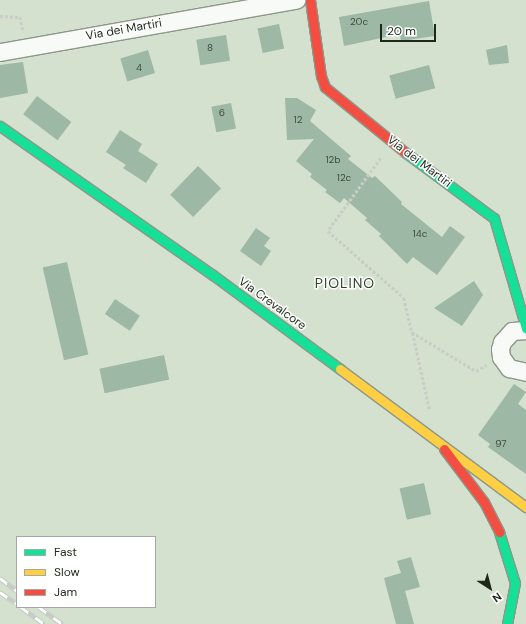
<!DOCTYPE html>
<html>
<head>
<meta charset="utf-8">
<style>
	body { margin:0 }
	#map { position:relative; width:526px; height:624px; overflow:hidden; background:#d3e1ce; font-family:"DM Sans",sans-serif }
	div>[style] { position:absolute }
	.building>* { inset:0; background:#9db9a5; transform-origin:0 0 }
	.path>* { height:2.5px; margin-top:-1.25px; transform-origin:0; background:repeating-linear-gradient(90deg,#c9cdc7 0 3px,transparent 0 5px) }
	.roads { filter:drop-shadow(1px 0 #8d9789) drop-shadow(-1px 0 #8d9789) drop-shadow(0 1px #8d9789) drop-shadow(0 -1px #8d9789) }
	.street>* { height:17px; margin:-8.5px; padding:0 8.5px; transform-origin:8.5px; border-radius:8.5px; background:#f8faf8 }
	.fast>* { height:9px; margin:-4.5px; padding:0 4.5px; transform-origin:4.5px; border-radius:4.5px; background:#16e098 }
	.slow>* { height:9px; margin:-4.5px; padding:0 4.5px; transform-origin:4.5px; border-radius:4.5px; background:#ffcf43 }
	.jam>* { height:9px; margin:-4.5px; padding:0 4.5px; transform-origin:4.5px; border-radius:4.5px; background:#f24e42 }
	.rail>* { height:4.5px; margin-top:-2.25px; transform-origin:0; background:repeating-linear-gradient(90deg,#fff 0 9px,#c7cbc6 0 18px); box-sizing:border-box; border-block:1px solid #c7cbc6 }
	span { translate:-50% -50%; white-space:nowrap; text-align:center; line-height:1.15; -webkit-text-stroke:3px #fff; paint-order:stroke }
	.number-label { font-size:10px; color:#3e4c3d }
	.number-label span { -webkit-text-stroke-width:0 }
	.street-label { font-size:12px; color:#1e281a }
	.quarter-label { font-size:14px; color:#314629; letter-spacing:1px }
	.legend { position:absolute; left:16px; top:536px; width:140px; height:72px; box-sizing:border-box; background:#fff; border:1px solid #a5a9a3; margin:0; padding:5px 7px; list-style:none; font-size:12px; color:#1e281a }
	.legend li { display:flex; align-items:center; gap:8px; height:20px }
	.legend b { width:20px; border:1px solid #a5a9a3 }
	.north { position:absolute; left:470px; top:568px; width:40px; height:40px; -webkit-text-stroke:3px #fff; paint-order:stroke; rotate:144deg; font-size:11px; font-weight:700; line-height:16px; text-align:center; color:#1e281a }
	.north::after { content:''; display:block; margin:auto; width:14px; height:18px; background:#1e281a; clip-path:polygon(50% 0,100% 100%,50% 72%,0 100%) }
	.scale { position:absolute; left:380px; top:24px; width:56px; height:18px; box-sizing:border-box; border:2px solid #1e281a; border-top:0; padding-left:5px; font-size:12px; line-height:14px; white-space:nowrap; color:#1e281a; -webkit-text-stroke:3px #fff; paint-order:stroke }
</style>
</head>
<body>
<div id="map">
	<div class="building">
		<i style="clip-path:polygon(429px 1px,435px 36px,401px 41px,400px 34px,344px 46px,339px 17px)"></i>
		<i style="left:279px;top:24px;width:25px;height:22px;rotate:78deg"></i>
		<i style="left:226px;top:35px;width:26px;height:30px;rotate:81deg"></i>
		<i style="clip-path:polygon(507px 45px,509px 63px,489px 65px,486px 50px)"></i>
		<i style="left:148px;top:50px;width:24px;height:29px;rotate:73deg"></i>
		<i style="clip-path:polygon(23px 62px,28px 93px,0 98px,0 65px)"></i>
		<i style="left:429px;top:65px;width:24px;height:41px;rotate:75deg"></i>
		<i style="left:37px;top:96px;width:43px;height:23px;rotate:37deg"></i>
		<i style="clip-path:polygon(285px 98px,297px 98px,316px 110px,310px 121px,351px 156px,348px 159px,372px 178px,375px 176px,402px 202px,401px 204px,442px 237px,450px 226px,465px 237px,437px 275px,413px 257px,407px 264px,379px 236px,381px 234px,365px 220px,367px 218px,344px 198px,340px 203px,325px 192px,327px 190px,310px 177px,312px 174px,296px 161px,314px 139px,287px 140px)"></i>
		<i style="left:231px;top:103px;width:26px;height:20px;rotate:79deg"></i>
		<i style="clip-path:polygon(120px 130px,142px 144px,138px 151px,158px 164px,146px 183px,123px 168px,126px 165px,106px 152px)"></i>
		<i style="left:198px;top:166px;width:32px;height:40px;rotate:44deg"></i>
		<i style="clip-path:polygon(256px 228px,270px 238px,264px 246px,271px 251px,261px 266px,240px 251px)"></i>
		<i style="left:67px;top:262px;width:95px;height:25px;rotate:77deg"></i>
		<i style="clip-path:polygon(474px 281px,483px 295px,462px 326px,434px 308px)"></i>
		<i style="left:115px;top:299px;width:30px;height:18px;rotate:34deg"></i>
		<i style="left:164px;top:355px;width:25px;height:66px;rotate:78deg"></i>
		<i style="clip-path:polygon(514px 384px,526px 392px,518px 404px,526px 410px,526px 474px,488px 447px,490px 444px,478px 435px)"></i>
		<i style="left:424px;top:483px;width:32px;height:25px;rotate:77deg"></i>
		<i style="clip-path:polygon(411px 557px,420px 587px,405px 591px,414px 624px,396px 624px,384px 578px,401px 573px,397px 561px)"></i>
	</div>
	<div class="path">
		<i style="left:0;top:16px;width:20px;rotate:3deg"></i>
		<i style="left:20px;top:17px;width:13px;rotate:77deg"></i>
		<i style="left:381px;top:158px;width:90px;rotate:126deg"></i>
		<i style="left:328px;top:231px;width:101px;rotate:41.4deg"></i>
		<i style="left:404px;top:298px;width:35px;rotate:77deg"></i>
		<i style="left:429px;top:409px;width:79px;rotate:-102.4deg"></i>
		<i style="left:412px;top:332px;width:75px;rotate:31.4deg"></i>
		<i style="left:476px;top:371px;width:12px;rotate:-31deg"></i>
	</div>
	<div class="roads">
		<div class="street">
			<i style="left:0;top:52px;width:301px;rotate:-10deg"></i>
			<i style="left:526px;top:330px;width:14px;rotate:176deg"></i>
			<i style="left:512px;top:331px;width:15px;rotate:132deg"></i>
			<i style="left:502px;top:342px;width:7px;rotate:106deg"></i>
			<i style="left:500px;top:349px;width:8px;rotate:83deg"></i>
			<i style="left:501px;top:357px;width:14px;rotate:54deg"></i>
			<i style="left:509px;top:368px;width:17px;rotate:13deg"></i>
		</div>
		<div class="fast">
			<i style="left:0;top:126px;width:260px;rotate:35deg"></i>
			<i style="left:213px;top:275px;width:158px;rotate:36.5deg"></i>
			<i style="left:406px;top:153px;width:109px;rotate:36.5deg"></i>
			<i style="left:494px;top:218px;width:115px;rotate:73.8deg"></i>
			<i style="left:499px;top:532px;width:53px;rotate:72.6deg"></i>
			<i style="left:515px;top:583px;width:42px;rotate:101deg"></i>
		</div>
		<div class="slow">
			<i style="left:340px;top:369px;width:232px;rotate:36.6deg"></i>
		</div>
		<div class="jam">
			<i style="left:310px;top:0;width:77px;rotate:81.8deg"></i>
			<i style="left:321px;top:76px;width:12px;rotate:70deg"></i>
			<i style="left:325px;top:87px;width:104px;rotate:39.2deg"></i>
			<i style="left:444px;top:449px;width:66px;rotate:53deg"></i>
			<i style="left:484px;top:502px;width:34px;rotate:63deg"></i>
		</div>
	</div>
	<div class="rail">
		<i style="left:0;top:578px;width:21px;rotate:37deg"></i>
		<i style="left:0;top:592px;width:21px;rotate:35deg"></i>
		<i style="left:21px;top:607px;width:29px;rotate:36deg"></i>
		<i style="left:39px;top:607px;width:29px;rotate:36deg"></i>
	</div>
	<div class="number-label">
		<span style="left:359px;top:22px">20c</span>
		<span style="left:210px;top:48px">8</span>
		<span style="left:139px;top:68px">4</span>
		<span style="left:222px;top:113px">6</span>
		<span style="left:298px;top:120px">12</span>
		<span style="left:333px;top:160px">12b</span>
		<span style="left:344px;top:178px">12c</span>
		<span style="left:420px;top:234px">14c</span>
		<span style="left:501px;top:444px">97</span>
	</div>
	<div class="street-label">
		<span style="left:124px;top:30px;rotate:-10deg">Via dei Martiri</span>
		<span style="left:419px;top:162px;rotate:37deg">Via dei Martiri</span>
		<span style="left:272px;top:304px;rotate:36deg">Via Crevalcore</span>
	</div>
	<div class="quarter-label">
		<span style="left:345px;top:283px">PIOLINO</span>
	</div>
	<ul class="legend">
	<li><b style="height:5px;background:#16e098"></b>Fast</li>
	<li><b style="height:5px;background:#ffcf43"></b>Slow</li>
	<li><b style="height:5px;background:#f24e42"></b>Jam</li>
	</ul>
	<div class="north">N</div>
	<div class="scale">20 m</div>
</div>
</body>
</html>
